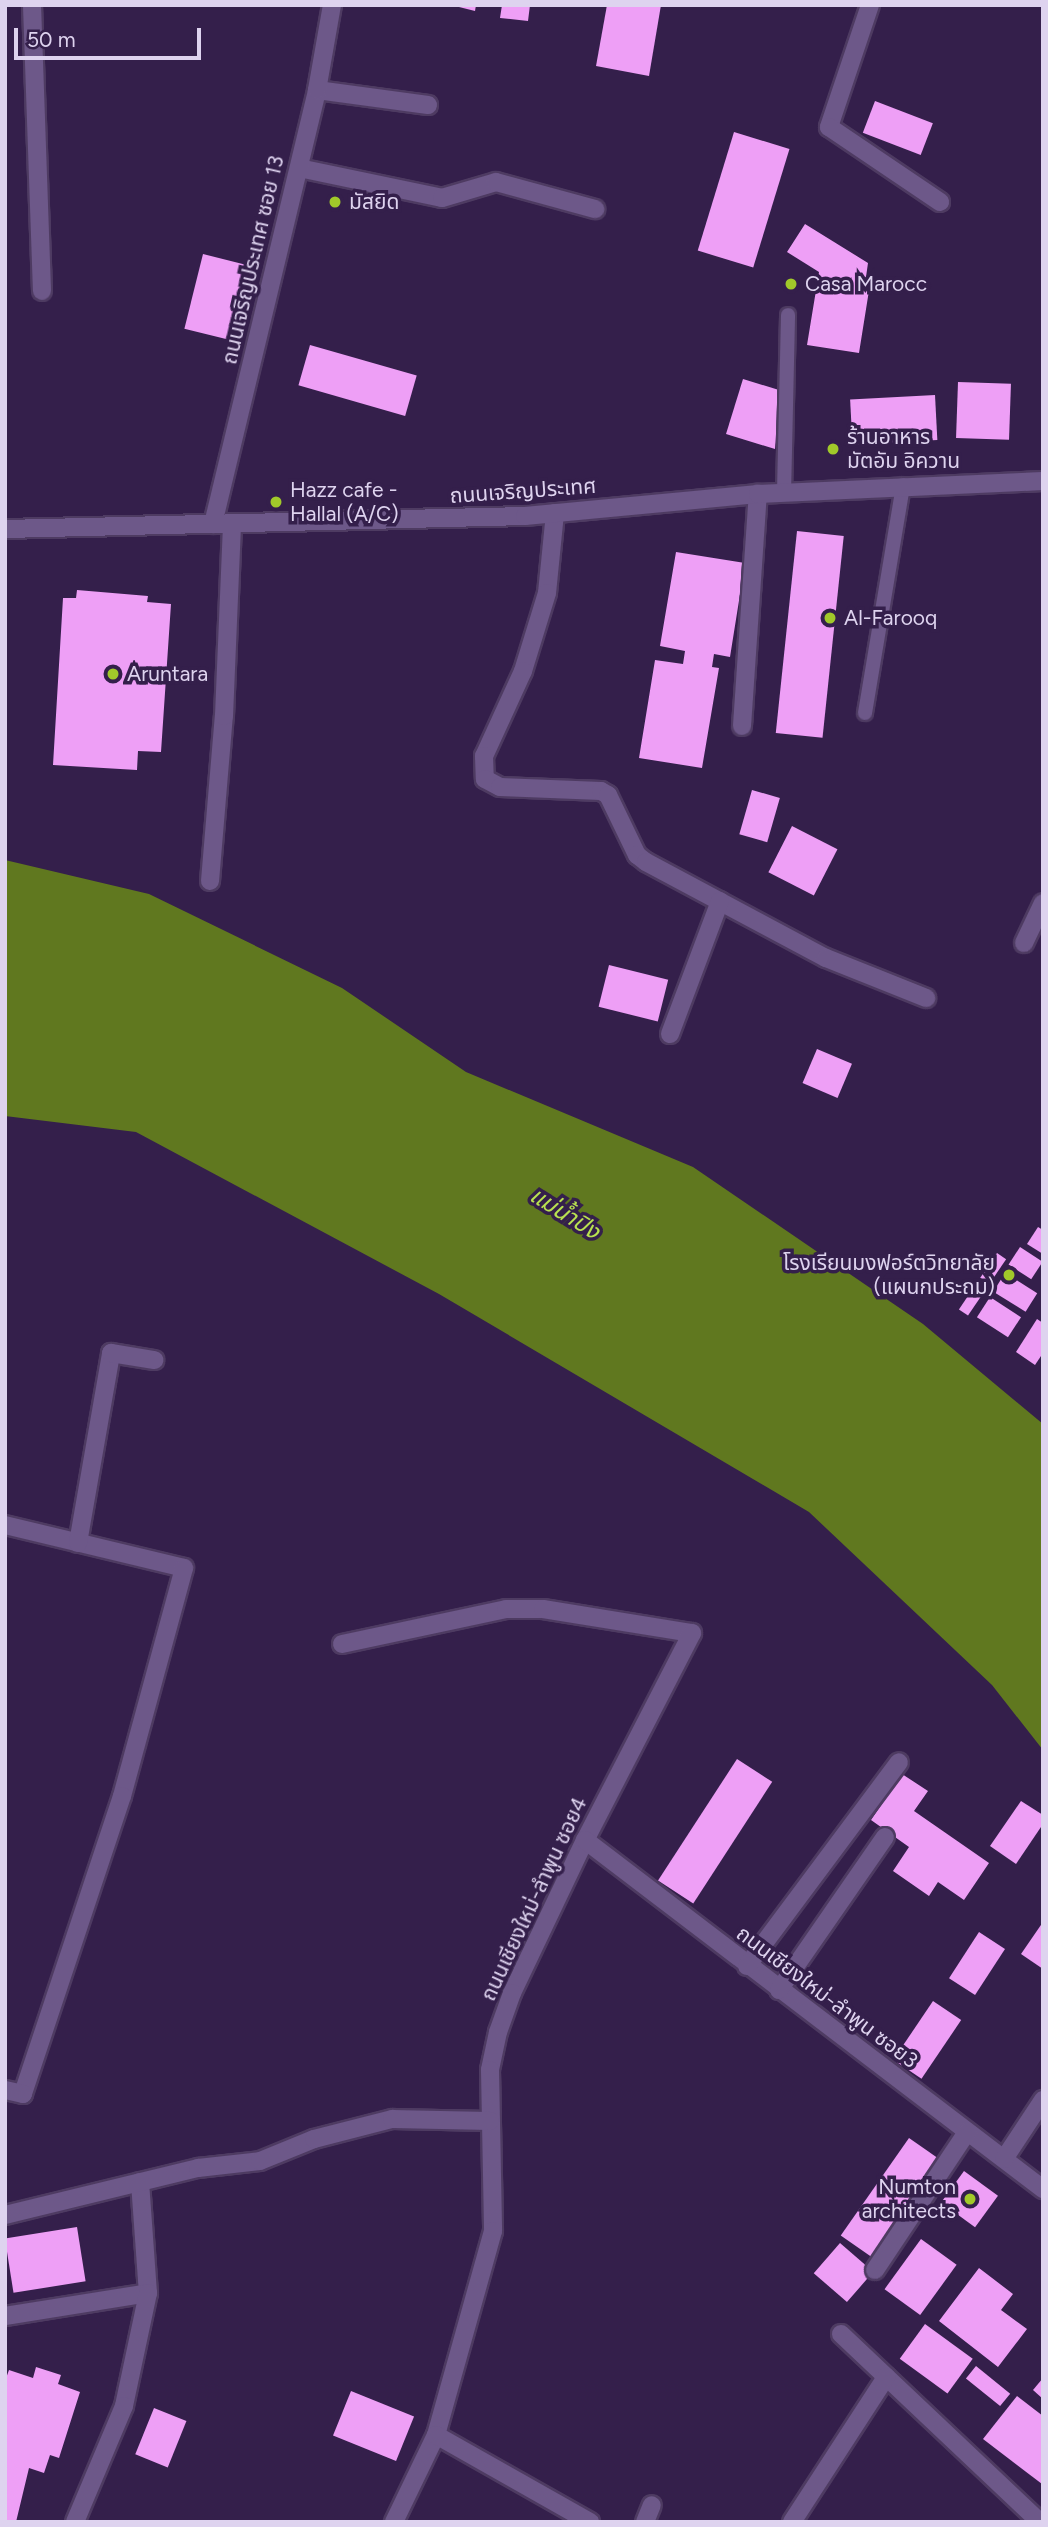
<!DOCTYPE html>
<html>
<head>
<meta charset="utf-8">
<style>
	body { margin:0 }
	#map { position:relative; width:1048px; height:2527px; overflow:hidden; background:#341f4b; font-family:Figtree,"Noto Sans Thai",sans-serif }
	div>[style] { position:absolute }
	.water>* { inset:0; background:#60781f }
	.building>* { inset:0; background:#ee9ff6; transform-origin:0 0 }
	.roads { filter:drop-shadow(2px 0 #4e3b62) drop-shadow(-2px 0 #4e3b62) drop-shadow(0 2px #4e3b62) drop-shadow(0 -2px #4e3b62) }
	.service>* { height:14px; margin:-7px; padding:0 7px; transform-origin:7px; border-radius:7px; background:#6d5889 }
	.minor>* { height:18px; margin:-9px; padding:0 9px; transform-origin:9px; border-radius:9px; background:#6d5889 }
	.tertiary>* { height:18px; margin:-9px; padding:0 9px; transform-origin:9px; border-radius:9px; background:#6d5889 }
	.dots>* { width:19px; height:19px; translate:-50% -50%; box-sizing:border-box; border:4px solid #341f4b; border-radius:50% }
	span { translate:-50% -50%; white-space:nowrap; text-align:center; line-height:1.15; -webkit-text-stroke:7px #341f4b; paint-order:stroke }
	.poi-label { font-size:21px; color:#ded3ef }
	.left { translate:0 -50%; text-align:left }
	.right { translate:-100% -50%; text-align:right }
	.street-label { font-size:21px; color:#ded3ef }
	.water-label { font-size:23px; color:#b9e250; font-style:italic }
	.frame { position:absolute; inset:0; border:7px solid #ded3ef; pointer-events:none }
	.scale { position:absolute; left:14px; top:28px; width:187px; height:32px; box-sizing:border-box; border:4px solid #ded3ef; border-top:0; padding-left:9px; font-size:21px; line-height:24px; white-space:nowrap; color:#ded3ef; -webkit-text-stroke:5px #341f4b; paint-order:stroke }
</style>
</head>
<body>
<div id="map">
	<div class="water">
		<i style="clip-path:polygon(5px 860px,149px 894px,342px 988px,466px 1072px,693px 1167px,923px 1324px,1043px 1424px,1043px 1750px,992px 1685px,809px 1512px,439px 1294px,136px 1132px,5px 1116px)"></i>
	</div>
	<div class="building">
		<i style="clip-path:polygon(451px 5px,476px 5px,475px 11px)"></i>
		<i style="clip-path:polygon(502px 5px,530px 5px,528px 21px,500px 18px)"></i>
		<i style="clip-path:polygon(607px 5px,661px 5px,649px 76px,596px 66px)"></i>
		<i style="left:875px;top:101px;width:62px;height:34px;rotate:21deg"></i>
		<i style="left:734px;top:132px;width:58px;height:124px;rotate:17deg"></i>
		<i style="clip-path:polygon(805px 224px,868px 263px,866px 277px,871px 278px,859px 353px,807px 345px,819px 272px,787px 252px)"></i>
		<i style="left:203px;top:254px;width:45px;height:77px;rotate:14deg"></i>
		<i style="left:310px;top:345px;width:111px;height:42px;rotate:16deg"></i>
		<i style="clip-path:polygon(743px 379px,779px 390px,775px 449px,726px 434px)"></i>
		<i style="left:958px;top:382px;width:53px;height:56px;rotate:2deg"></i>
		<i style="left:935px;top:395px;width:45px;height:85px;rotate:87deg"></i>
		<i style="left:797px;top:531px;width:47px;height:203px;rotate:6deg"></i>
		<i style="clip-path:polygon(676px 552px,745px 563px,730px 657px,714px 654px,712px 667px,719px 668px,702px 768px,639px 758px,655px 660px,683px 664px,685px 651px,660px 646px)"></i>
		<i style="clip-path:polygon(77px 590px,148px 596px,147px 602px,171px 604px,161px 752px,138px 751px,137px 770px,53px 765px,63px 598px,76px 598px)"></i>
		<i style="left:752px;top:790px;width:29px;height:46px;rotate:16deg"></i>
		<i style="left:792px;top:826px;width:51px;height:52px;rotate:27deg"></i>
		<i style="left:609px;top:965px;width:61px;height:43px;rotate:14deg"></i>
		<i style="left:817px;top:1049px;width:38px;height:37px;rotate:23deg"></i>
		<i style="clip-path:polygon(1038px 1227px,1043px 1230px,1043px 1254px,1027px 1244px)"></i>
		<i style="left:1020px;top:1247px;width:27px;height:21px;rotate:33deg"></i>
		<i style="left:997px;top:1253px;width:11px;height:30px;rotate:34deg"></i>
		<i style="left:1005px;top:1273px;width:38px;height:22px;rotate:32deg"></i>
		<i style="left:974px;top:1287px;width:11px;height:27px;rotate:34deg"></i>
		<i style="left:990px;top:1297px;width:37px;height:24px;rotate:33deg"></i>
		<i style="clip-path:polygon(1037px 1319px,1043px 1323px,1043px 1353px,1035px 1365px,1016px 1352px)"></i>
		<i style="left:737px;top:1759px;width:42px;height:145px;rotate:33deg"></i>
		<i style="clip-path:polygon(902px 1774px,928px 1791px,914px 1811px,989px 1863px,964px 1900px,938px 1882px,929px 1896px,893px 1871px,909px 1847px,871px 1820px)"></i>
		<i style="clip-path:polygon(1021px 1801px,1043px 1815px,1043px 1824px,1016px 1864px,990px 1846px)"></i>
		<i style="clip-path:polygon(1043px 1922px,1043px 1969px,1021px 1954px)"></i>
		<i style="left:979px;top:1932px;width:31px;height:55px;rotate:33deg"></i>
		<i style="left:933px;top:2001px;width:34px;height:71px;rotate:34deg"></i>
		<i style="left:909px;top:2138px;width:39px;height:119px;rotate:35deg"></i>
		<i style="left:964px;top:2171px;width:42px;height:39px;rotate:36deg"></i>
		<i style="left:77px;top:2227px;width:55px;height:73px;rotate:81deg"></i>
		<i style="left:921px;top:2239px;width:44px;height:62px;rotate:36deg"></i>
		<i style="left:840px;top:2243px;width:44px;height:40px;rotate:41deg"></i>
		<i style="clip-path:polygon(979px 2268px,1013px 2294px,1001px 2310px,1027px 2329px,998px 2367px,939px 2321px)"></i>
		<i style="left:925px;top:2324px;width:59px;height:43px;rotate:36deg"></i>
		<i style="left:976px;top:2366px;width:44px;height:16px;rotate:39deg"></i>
		<i style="clip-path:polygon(36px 2367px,61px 2375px,58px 2384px,80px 2392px,59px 2458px,50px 2455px,44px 2473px,29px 2468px,16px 2522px,5px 2522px,5px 2381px,9px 2370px,33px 2378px)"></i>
		<i style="clip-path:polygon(1043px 2378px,1043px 2399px,1033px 2390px)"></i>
		<i style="left:351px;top:2391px;width:68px;height:48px;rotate:22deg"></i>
		<i style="clip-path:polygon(1017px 2396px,1043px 2416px,1042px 2484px,983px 2439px)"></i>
		<i style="left:154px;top:2408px;width:35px;height:50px;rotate:22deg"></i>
	</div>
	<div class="roads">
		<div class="service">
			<i style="left:784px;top:493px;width:178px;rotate:-88.7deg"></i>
			<i style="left:865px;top:713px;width:231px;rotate:-80.5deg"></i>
		</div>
		<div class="minor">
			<i style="left:32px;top:5px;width:286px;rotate:88deg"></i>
			<i style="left:870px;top:5px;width:129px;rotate:108.6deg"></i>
			<i style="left:829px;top:127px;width:134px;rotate:34deg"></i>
			<i style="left:317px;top:90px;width:112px;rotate:7.7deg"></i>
			<i style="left:299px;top:168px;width:146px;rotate:11.8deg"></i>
			<i style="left:442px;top:198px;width:56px;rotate:-16.5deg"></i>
			<i style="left:496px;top:182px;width:103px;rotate:15.3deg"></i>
			<i style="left:555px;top:513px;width:80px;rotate:95.7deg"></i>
			<i style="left:547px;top:593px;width:82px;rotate:107.1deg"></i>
			<i style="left:523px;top:671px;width:94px;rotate:114.6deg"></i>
			<i style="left:484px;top:756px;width:23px;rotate:88deg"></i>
			<i style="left:485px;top:779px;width:17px;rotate:28deg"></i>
			<i style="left:500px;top:787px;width:101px;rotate:2.3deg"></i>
			<i style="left:601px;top:791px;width:8px;rotate:30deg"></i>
			<i style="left:608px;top:795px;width:67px;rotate:64.2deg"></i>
			<i style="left:637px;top:855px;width:11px;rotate:38deg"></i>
			<i style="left:646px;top:862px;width:204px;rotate:28.1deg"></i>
			<i style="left:826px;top:958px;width:108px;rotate:21.8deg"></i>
			<i style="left:213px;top:524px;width:446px;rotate:-76.5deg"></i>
			<i style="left:317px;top:90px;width:86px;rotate:-80deg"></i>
			<i style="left:742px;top:726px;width:233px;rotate:-86.1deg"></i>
			<i style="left:210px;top:881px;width:166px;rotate:-85.2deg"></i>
			<i style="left:224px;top:716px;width:191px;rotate:-87.6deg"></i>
			<i style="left:1024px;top:943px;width:44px;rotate:-64.6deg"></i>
			<i style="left:670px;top:1034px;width:142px;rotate:-69.4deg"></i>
			<i style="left:5px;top:1525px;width:184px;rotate:13.5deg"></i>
			<i style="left:184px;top:1568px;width:236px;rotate:105.2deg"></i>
			<i style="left:122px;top:1796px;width:314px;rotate:108.4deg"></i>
			<i style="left:23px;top:2094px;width:18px;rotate:-167deg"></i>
			<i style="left:78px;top:1543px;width:193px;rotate:-80.1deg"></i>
			<i style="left:111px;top:1353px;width:44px;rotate:9.2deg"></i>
			<i style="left:342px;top:1644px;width:168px;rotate:-12deg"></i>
			<i style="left:506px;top:1609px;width:37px"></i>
			<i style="left:543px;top:1609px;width:151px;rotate:9.2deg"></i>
			<i style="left:692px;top:1633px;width:233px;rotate:117.3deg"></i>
			<i style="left:585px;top:1840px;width:170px;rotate:115.5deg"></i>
			<i style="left:512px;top:1993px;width:41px;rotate:109.7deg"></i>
			<i style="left:498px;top:2032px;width:39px;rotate:102deg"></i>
			<i style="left:490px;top:2070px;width:161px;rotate:88.9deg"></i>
			<i style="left:493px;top:2231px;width:212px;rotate:105.6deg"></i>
			<i style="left:436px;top:2435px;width:97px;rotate:115.8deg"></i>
			<i style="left:585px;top:1840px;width:576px;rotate:37.31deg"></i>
			<i style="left:747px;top:1966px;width:254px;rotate:-53.3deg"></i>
			<i style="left:779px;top:1990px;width:186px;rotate:-55.3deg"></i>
			<i style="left:1004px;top:2159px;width:71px;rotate:-56.5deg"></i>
			<i style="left:140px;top:2182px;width:111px;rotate:85.9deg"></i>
			<i style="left:5px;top:2215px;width:199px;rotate:-13.7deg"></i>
			<i style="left:198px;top:2168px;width:62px;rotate:-6.4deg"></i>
			<i style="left:260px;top:2161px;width:58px;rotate:-22.2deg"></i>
			<i style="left:314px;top:2139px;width:81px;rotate:-14.4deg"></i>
			<i style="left:392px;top:2119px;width:98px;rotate:1.2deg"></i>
			<i style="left:875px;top:2270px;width:166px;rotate:-56.3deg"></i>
			<i style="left:5px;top:2316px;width:145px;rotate:-9.1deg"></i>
			<i style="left:148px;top:2293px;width:116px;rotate:102deg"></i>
			<i style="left:124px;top:2406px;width:126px;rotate:112.9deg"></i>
			<i style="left:841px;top:2334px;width:274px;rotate:43.4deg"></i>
			<i style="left:436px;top:2435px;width:177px;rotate:29.5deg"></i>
			<i style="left:645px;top:2522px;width:18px;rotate:-68deg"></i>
			<i style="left:792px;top:2522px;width:173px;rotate:-57deg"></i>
		</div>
		<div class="tertiary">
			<i style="left:5px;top:529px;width:520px;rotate:-1.43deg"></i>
			<i style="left:525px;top:516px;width:234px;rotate:-5.4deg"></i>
			<i style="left:758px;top:494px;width:285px;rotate:-2.6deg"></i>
		</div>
	</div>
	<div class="dots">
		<i style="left:335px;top:202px;background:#a1c92a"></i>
		<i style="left:791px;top:284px;background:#a1c92a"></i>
		<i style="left:833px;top:449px;background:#a1c92a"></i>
		<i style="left:276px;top:502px;background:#a1c92a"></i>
		<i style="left:830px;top:618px;background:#a1c92a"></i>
		<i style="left:113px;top:674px;background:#a1c92a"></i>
		<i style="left:1009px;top:1275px;background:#a1c92a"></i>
		<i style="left:970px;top:2199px;background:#a1c92a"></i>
	</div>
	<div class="poi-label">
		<span class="left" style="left:349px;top:202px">มัสยิด</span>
		<span class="left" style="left:805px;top:284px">Casa Marocc</span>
		<span class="left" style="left:847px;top:449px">ร้านอาหาร<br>มัตอัม อิควาน</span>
		<span class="left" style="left:290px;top:502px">Hazz cafe -<br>Hallal (A/C)</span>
		<span class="left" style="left:844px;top:618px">Al-Farooq</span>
		<span class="left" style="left:127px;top:674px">Aruntara</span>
		<span class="right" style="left:995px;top:1275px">โรงเรียนมงฟอร์ตวิทยาลัย<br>(แผนกประถม)</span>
		<span class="right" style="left:956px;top:2199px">Numton<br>architects</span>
	</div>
	<div class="street-label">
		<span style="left:253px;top:260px;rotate:-77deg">ถนนเจริญประเทศ ซอย 13</span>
		<span style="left:523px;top:491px;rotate:-4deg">ถนนเจริญประเทศ</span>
		<span style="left:534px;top:1899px;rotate:-65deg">ถนนเชียงใหม่-ลำพูน ซอย4</span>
		<span style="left:827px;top:1997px;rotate:37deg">ถนนเชียงใหม่-ลำพูน ซอย3</span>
	</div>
	<div class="water-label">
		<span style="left:565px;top:1213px;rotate:32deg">แม่น้ำปิง</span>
	</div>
	<div class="frame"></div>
	<div class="scale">50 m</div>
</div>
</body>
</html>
